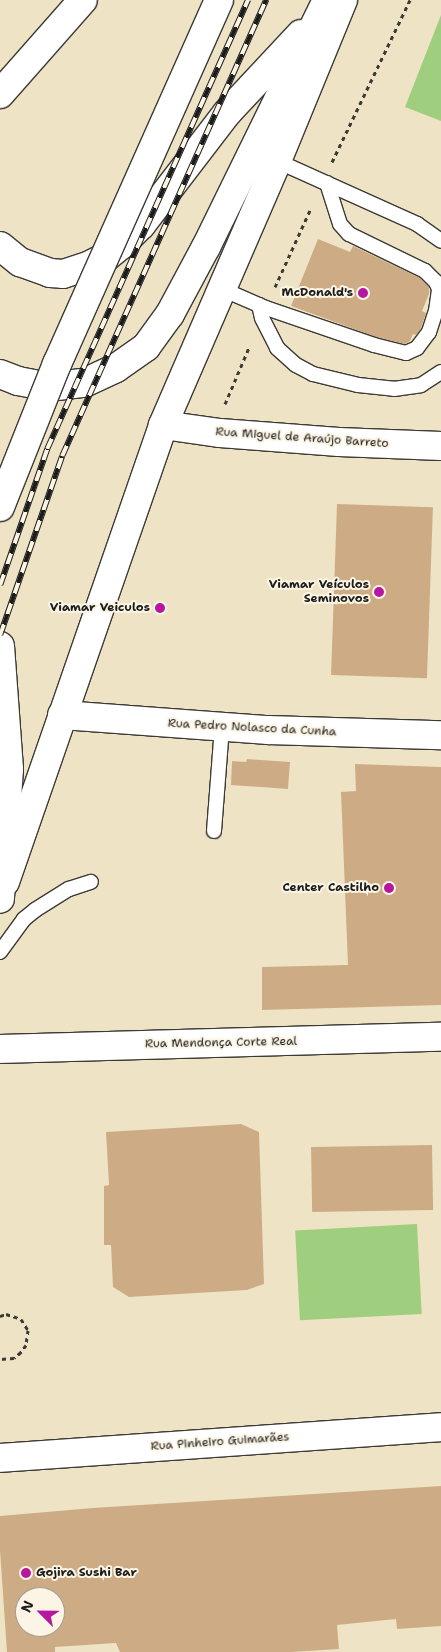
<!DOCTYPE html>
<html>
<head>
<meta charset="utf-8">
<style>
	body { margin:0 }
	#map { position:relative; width:441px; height:1652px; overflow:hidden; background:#eee4c5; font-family:"Shantell Sans",sans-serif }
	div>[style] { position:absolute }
	.green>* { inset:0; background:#9fcf7e; transform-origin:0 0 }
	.building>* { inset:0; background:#cdac85; transform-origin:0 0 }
	.path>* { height:3px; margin-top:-1.5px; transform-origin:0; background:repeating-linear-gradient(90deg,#3c3a35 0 4px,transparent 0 8px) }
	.roads { filter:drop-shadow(1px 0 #3c3a35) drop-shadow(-1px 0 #3c3a35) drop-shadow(0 1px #3c3a35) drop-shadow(0 -1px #3c3a35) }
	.lane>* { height:14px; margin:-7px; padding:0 7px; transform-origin:7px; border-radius:7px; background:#fff }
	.street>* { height:28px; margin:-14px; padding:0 14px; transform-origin:14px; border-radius:14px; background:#fff }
	.primary>* { height:28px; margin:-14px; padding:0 14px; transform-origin:14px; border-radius:14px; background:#fff }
	.highway>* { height:28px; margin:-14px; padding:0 14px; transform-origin:14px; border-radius:14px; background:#fff }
	.rail>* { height:5.5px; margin-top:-2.75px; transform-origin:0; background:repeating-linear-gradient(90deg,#fcf5e5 0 11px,#1c1c1c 0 22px); box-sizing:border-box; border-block:1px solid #1c1c1c }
	.bridges { filter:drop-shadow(1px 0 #3c3a35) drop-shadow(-1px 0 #3c3a35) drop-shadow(0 1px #3c3a35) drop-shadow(0 -1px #3c3a35) }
	.primary-bridge>* { height:28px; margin:-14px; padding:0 14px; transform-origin:14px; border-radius:14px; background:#fff }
	.dots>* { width:14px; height:14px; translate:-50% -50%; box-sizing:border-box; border:2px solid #fcf5e5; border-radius:50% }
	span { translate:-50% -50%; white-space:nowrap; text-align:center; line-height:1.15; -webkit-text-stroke:4px #fcf5e5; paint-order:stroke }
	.poi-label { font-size:12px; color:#1c1c1c; font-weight:700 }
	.right { translate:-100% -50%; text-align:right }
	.left { translate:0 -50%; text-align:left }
	.street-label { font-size:12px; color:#1c1c1c }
	.north { position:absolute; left:15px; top:1587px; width:50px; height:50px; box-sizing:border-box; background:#fcf5e5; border:1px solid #a29e95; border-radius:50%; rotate:293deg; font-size:14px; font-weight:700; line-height:20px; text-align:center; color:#1c1c1c }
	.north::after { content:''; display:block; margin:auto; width:18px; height:22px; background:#b5179e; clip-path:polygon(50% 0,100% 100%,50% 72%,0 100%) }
</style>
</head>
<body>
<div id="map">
	<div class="green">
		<i style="clip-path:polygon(441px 15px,441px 121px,405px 107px)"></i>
		<i style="left:417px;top:1224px;width:90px;height:122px;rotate:87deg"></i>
	</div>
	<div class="building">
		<i style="clip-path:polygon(318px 239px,350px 252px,353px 246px,420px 278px,429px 287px,429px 294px,422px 311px,426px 313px,421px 328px,416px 335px,413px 334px,410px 341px,405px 344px,376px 337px,291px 306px)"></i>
		<i style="left:337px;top:504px;width:96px;height:171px;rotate:2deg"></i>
		<i style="clip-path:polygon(247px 759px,290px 762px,288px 789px,231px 785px,232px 761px,246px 762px)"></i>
		<i style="clip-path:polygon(355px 764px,441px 767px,441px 1005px,262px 1010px,262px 967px,348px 965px,341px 792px,356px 791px)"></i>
		<i style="clip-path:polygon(241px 1124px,259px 1132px,264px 1284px,247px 1290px,129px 1297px,113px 1287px,111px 1245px,104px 1245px,104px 1186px,109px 1185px,106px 1132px)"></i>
		<i style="left:432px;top:1145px;width:65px;height:121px;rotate:89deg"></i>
		<i style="clip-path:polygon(evenodd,441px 1486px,441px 1626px,397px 1629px,396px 1619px,337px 1625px,339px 1649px,291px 1652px,120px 1652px,116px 1643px,55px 1647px,55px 1652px,7px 1652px,0 1550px,0 1516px,93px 1508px,441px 1486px,25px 1597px,55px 1597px,55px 1627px,25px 1627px,25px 1597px)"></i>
	</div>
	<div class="path">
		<i style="left:332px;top:162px;width:180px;rotate:-64.3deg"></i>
		<i style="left:275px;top:287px;width:87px;rotate:-65.5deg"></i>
		<i style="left:225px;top:404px;width:64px;rotate:-67deg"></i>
		<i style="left:0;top:1316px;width:6px;rotate:-18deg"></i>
		<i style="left:6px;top:1314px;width:16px;rotate:18deg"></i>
		<i style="left:21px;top:1319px;width:13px;rotate:58deg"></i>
		<i style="left:28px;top:1330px;width:15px;rotate:98deg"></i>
		<i style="left:26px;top:1345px;width:9px;rotate:126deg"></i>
		<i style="left:21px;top:1352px;width:9px;rotate:139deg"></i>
		<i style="left:14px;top:1358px;width:14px;rotate:176deg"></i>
	</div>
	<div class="roads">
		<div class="lane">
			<i style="left:277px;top:161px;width:154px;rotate:24.2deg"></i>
			<i style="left:417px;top:224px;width:29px;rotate:35deg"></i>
			<i style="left:222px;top:289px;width:48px;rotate:23.4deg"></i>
			<i style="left:266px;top:308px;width:114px;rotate:18.9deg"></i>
			<i style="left:374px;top:345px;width:33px;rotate:14deg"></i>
			<i style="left:406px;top:353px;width:12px;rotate:-24deg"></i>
			<i style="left:417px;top:348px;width:20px;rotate:-53deg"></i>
			<i style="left:429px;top:332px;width:22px;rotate:-72deg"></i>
			<i style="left:436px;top:311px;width:22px;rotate:-82deg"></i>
			<i style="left:439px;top:289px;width:8px;rotate:-113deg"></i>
			<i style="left:436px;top:282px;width:16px;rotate:-135deg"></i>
			<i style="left:425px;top:271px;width:85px;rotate:-154deg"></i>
			<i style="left:349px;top:234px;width:13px;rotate:-132deg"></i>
			<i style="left:340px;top:224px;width:43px;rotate:-107.6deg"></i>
			<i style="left:259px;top:305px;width:13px;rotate:77deg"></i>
			<i style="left:262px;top:318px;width:34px;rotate:63deg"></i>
			<i style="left:277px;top:348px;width:25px;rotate:42deg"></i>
			<i style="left:296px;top:365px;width:19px;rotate:28deg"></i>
			<i style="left:313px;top:374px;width:46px;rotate:13.7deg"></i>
			<i style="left:358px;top:385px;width:36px;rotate:6deg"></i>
			<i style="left:394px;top:389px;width:27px;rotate:-8deg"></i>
			<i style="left:421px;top:385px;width:24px;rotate:-33deg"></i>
			<i style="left:214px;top:831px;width:104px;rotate:-85.6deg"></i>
			<i style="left:0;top:952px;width:41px;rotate:-54deg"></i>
			<i style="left:24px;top:919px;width:14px;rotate:-39deg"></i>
			<i style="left:35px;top:910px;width:40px;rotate:-32deg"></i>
			<i style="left:69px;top:889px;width:23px;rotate:-18deg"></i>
		</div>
		<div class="street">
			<i style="left:163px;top:425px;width:58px;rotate:8deg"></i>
			<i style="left:220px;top:433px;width:119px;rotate:4.3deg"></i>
			<i style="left:339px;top:442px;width:102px;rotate:2.2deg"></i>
			<i style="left:62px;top:715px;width:207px;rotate:4.2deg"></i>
			<i style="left:268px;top:730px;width:173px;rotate:1.7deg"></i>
			<i style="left:0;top:1049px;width:441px;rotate:-1.6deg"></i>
			<i style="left:0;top:1458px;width:442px;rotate:-4deg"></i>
		</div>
		<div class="primary">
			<i style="left:5px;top:882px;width:484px;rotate:-70.9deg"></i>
			<i style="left:163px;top:425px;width:288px;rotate:-66.6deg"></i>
			<i style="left:277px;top:161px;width:174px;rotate:-67.7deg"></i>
		</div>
		<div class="highway">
			<i style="left:0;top:94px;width:125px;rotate:-48.6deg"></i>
			<i style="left:0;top:246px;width:26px;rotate:39deg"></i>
			<i style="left:20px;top:262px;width:32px;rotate:20deg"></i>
			<i style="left:50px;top:273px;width:13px;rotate:4deg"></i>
			<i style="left:63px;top:274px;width:28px;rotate:-18deg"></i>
			<i style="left:90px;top:265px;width:18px;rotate:-27deg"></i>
			<i style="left:106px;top:257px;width:19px;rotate:-39deg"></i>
			<i style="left:121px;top:245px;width:28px;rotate:-45deg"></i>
			<i style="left:141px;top:225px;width:141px;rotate:-52.5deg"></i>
			<i style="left:227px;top:113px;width:108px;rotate:-46.9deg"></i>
			<i style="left:0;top:374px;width:19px;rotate:21deg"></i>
			<i style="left:18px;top:381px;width:32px;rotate:11deg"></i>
			<i style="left:49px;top:387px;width:35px;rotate:-7deg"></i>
			<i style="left:84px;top:383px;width:35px;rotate:-25deg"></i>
			<i style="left:116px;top:368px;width:37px;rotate:-35deg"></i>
			<i style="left:146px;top:347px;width:41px;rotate:-54deg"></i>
			<i style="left:170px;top:314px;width:76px;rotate:-61.8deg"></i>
			<i style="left:206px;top:247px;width:275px;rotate:-63.9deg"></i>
			<i style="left:0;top:646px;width:123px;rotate:85.8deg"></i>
			<i style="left:9px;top:769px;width:130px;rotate:94deg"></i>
		</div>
	</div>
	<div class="rail">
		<i style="left:0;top:585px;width:144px;rotate:-70.9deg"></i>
		<i style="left:47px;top:449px;width:492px;rotate:-65.9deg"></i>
		<i style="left:0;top:635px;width:189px;rotate:-70.9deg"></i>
		<i style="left:62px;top:456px;width:500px;rotate:-65.9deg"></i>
	</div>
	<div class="bridges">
		<div class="primary-bridge">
			<i style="left:0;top:507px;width:154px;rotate:-68.3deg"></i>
			<i style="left:57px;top:364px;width:398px;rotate:-66deg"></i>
		</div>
	</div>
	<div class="dots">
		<i style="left:363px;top:293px;background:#b5179e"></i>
		<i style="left:379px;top:592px;background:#b5179e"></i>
		<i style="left:160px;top:608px;background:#b5179e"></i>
		<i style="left:389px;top:888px;background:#b5179e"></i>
		<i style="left:26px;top:1573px;background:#b5179e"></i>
	</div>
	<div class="poi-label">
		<span class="right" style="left:353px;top:293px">McDonald's</span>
		<span class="right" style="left:369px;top:592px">Viamar Veículos<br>Seminovos</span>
		<span class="right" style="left:150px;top:608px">Viamar Veiculos</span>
		<span class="right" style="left:379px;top:888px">Center Castilho</span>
		<span class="left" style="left:36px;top:1573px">Gojira Sushi Bar</span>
	</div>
	<div class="street-label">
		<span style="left:302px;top:438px;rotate:4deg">Rua Miguel de Araújo Barreto</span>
		<span style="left:252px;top:728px;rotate:3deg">Rua Pedro Nolasco da Cunha</span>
		<span style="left:221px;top:1043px;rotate:-1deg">Rua Mendonça Corte Real</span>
		<span style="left:220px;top:1442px;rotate:-4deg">Rua Pinheiro Guimarães</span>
	</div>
	<div class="north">N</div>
</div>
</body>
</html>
